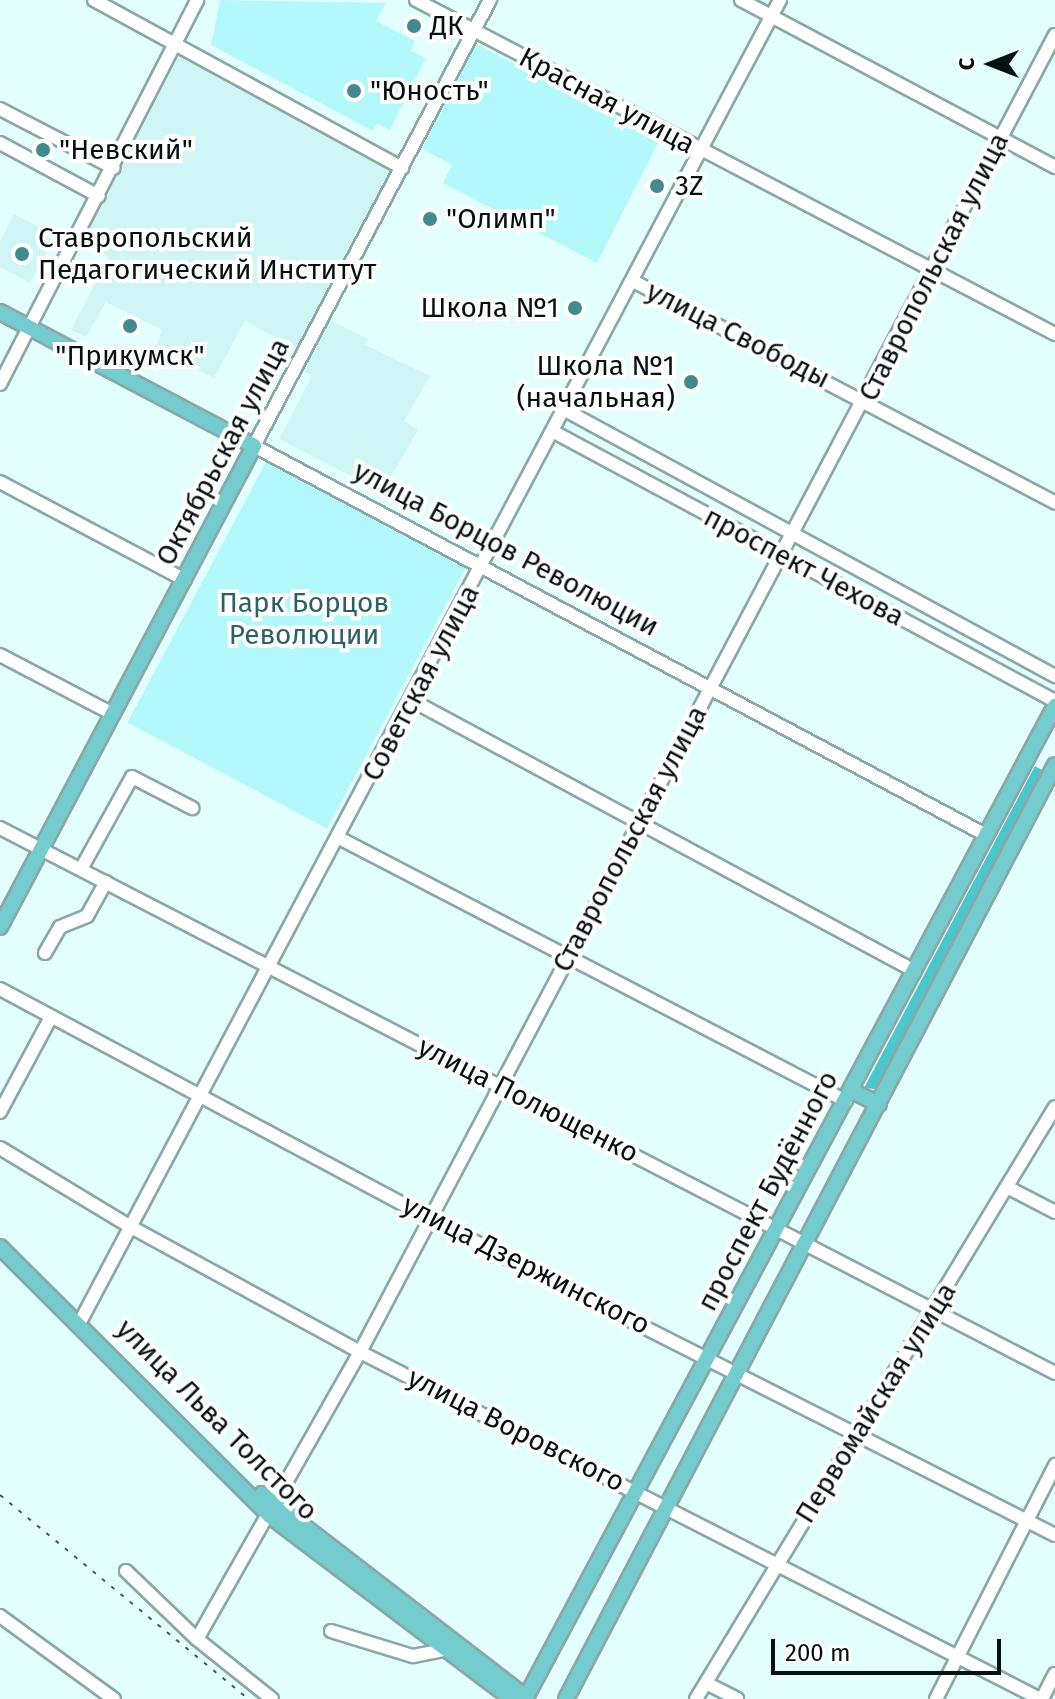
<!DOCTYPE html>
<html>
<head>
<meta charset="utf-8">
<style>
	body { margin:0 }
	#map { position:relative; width:1055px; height:1699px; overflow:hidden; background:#e2feff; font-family:"Fira Sans",sans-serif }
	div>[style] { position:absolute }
	.built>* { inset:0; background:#cff5f6 }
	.green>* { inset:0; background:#b3f8fb; transform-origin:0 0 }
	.forest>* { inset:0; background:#4dc6cb }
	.roads { filter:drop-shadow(2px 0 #8ca7a7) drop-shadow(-2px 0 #8ca7a7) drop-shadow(0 2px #8ca7a7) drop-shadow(0 -2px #8ca7a7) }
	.minor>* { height:12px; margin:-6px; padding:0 6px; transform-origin:6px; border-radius:6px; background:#fff }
	.major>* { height:14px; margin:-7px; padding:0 7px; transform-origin:7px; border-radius:7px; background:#75cccf }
	.rail>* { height:2px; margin-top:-1px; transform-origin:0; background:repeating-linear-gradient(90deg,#465556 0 4px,transparent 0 12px) }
	.dots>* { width:22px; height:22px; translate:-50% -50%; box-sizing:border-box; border:4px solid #fff; border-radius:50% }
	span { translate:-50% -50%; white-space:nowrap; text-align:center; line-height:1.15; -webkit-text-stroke:8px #fff; paint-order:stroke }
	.poi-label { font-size:28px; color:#071011 }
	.left { translate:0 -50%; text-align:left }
	.right { translate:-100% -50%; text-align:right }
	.street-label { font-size:28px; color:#071011 }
	.park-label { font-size:28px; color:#2e6163 }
	.north { position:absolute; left:951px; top:24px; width:80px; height:80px; -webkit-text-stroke:6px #fff; paint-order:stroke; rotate:270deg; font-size:22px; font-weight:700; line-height:32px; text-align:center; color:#071011 }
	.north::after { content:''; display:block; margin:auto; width:28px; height:36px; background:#071011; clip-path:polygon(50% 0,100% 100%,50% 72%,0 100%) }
	.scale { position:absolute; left:771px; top:1639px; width:230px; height:36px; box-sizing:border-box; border:4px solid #071011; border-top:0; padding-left:10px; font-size:24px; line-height:28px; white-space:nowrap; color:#071011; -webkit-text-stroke:6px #fff; paint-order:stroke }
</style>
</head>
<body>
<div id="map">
	<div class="built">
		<i style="clip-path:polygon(180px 54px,396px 170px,301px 351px,245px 321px,214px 378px,156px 347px,162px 330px,106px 302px,86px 337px,71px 330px,109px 257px,82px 243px)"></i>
		<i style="clip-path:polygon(14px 214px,55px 236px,30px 283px,0 267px,0 242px)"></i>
		<i style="clip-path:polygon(326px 318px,368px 339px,365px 345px,430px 376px,404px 421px,418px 430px,382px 492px,279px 439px,312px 376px,300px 369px)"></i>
	</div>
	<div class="green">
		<i style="clip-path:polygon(220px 0,386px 3px,376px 21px,415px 41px,411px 51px,426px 58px,390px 130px,377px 124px,373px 131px,211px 45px)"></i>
		<i style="clip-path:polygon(476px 44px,660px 139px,597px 263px,443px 183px,452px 165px,422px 149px)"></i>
		<i style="left:266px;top:462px;width:226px;height:295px;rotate:28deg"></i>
	</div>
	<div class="forest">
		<i style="clip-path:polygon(1035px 766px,1044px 771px,1031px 799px,881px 1083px,875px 1089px,864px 1088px)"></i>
	</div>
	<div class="roads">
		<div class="minor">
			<i style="left:94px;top:0;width:351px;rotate:28.6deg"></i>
			<i style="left:416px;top:0;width:721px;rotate:27.6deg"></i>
			<i style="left:490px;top:0;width:505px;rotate:117.89deg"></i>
			<i style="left:254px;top:446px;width:829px;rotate:27.99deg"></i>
			<i style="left:741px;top:0;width:356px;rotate:28deg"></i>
			<i style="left:0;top:109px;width:128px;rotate:27.4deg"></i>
			<i style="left:0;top:143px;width:112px;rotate:28.2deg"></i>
			<i style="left:633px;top:281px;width:477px;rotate:27.7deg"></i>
			<i style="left:0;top:384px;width:432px;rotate:-62.8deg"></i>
			<i style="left:565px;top:410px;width:558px;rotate:28.5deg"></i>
			<i style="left:554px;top:432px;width:569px;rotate:28.23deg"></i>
			<i style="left:0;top:482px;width:209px;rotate:27.9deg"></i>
			<i style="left:0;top:655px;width:127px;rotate:27.6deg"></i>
			<i style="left:411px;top:700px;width:572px;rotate:28.27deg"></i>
			<i style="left:0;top:828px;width:1187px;rotate:27.32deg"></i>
			<i style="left:339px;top:838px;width:571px;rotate:27.42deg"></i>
			<i style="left:81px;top:869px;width:105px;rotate:-61deg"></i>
			<i style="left:132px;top:777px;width:68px;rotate:27.3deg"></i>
			<i style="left:45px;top:953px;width:30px;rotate:-60deg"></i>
			<i style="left:60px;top:927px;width:29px;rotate:-22deg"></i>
			<i style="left:87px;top:916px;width:39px;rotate:-61deg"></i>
			<i style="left:0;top:989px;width:488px;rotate:28.1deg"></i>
			<i style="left:430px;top:1219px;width:700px;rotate:26.82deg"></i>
			<i style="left:0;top:1112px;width:108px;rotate:-61.8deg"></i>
			<i style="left:0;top:1148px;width:153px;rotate:31.1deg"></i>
			<i style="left:131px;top:1227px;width:261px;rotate:28.6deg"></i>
			<i style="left:360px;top:1352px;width:763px;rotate:27.03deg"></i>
			<i style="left:1007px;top:1187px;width:54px;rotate:27.5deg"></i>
			<i style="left:80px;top:1322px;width:1496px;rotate:-62.1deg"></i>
			<i style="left:126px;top:1571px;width:98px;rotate:43.8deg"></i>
			<i style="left:197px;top:1639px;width:96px;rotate:38.7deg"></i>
			<i style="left:0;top:1616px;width:141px;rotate:36.1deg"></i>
			<i style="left:331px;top:1631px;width:86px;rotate:17deg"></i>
			<i style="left:413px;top:1656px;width:32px;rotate:-11deg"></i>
			<i style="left:197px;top:1639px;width:330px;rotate:-60.4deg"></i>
			<i style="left:360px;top:1352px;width:1489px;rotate:-62.18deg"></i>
			<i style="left:706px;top:1683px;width:35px;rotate:27deg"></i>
			<i style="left:696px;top:1699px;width:692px;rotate:-58.77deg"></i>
			<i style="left:936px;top:1699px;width:263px;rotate:-63deg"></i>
			<i style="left:1042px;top:1699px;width:28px;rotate:-63deg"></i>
		</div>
		<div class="major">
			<i style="left:0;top:312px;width:287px;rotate:27.8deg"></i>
			<i style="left:254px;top:446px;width:544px;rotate:117.84deg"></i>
			<i style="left:852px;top:1091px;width:30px;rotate:26deg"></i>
			<i style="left:0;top:1247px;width:381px;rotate:44.9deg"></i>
			<i style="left:270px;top:1516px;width:303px;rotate:37.1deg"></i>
			<i style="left:262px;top:1494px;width:331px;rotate:37.6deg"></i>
			<i style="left:525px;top:1699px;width:1126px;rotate:-61.91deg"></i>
			<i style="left:566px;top:1699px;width:1054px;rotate:-62.37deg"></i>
		</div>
	</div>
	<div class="rail">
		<i style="left:0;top:1495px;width:321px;rotate:39.4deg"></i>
	</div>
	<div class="dots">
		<i style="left:414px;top:26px;background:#428a8d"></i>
		<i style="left:354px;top:91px;background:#428a8d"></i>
		<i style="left:43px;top:150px;background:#428a8d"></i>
		<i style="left:657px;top:186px;background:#428a8d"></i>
		<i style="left:430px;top:219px;background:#428a8d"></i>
		<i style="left:22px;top:254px;background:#428a8d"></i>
		<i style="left:575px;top:308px;background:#428a8d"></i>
		<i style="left:130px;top:326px;background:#428a8d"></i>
		<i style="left:691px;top:382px;background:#428a8d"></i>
	</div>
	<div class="poi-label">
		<span class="left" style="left:430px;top:26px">ДК</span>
		<span class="left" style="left:370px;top:91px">"Юность"</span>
		<span class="left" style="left:59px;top:150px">"Невский"</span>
		<span class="left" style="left:675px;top:186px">3Z</span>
		<span class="left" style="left:446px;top:219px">"Олимп"</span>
		<span class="left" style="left:38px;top:254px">Ставропольский<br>Педагогический Институт</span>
		<span class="right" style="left:559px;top:308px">Школа №1</span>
		<span style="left:130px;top:356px">"Прикумск"</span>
		<span class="right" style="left:675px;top:382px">Школа №1<br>(начальная)</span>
	</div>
	<div class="street-label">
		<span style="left:607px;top:101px;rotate:28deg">Красная улица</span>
		<span style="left:934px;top:267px;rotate:-63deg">Ставропольская улица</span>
		<span style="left:738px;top:335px;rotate:27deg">улица Свободы</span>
		<span style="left:223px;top:452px;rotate:-62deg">Октябрьская улица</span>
		<span style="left:506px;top:549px;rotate:28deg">улица Борцов Революции</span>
		<span style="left:804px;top:567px;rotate:28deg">проспект Чехова</span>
		<span style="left:421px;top:683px;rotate:-62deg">Советская улица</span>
		<span style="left:630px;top:839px;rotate:-62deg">Ставропольская улица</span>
		<span style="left:528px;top:1100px;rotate:27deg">улица Полющенко</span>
		<span style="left:768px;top:1191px;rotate:-62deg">проспект Будённого</span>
		<span style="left:526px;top:1265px;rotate:27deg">улица Дзержинского</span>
		<span style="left:876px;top:1403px;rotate:-58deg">Первомайская улица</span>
		<span style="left:217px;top:1420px;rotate:45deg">улица Льва Толстого</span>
		<span style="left:516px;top:1430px;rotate:27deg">улица Воровского</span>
	</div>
	<div class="park-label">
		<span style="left:304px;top:619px">Парк Борцов<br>Революции</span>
	</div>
	<div class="north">С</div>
	<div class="scale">200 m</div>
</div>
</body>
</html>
